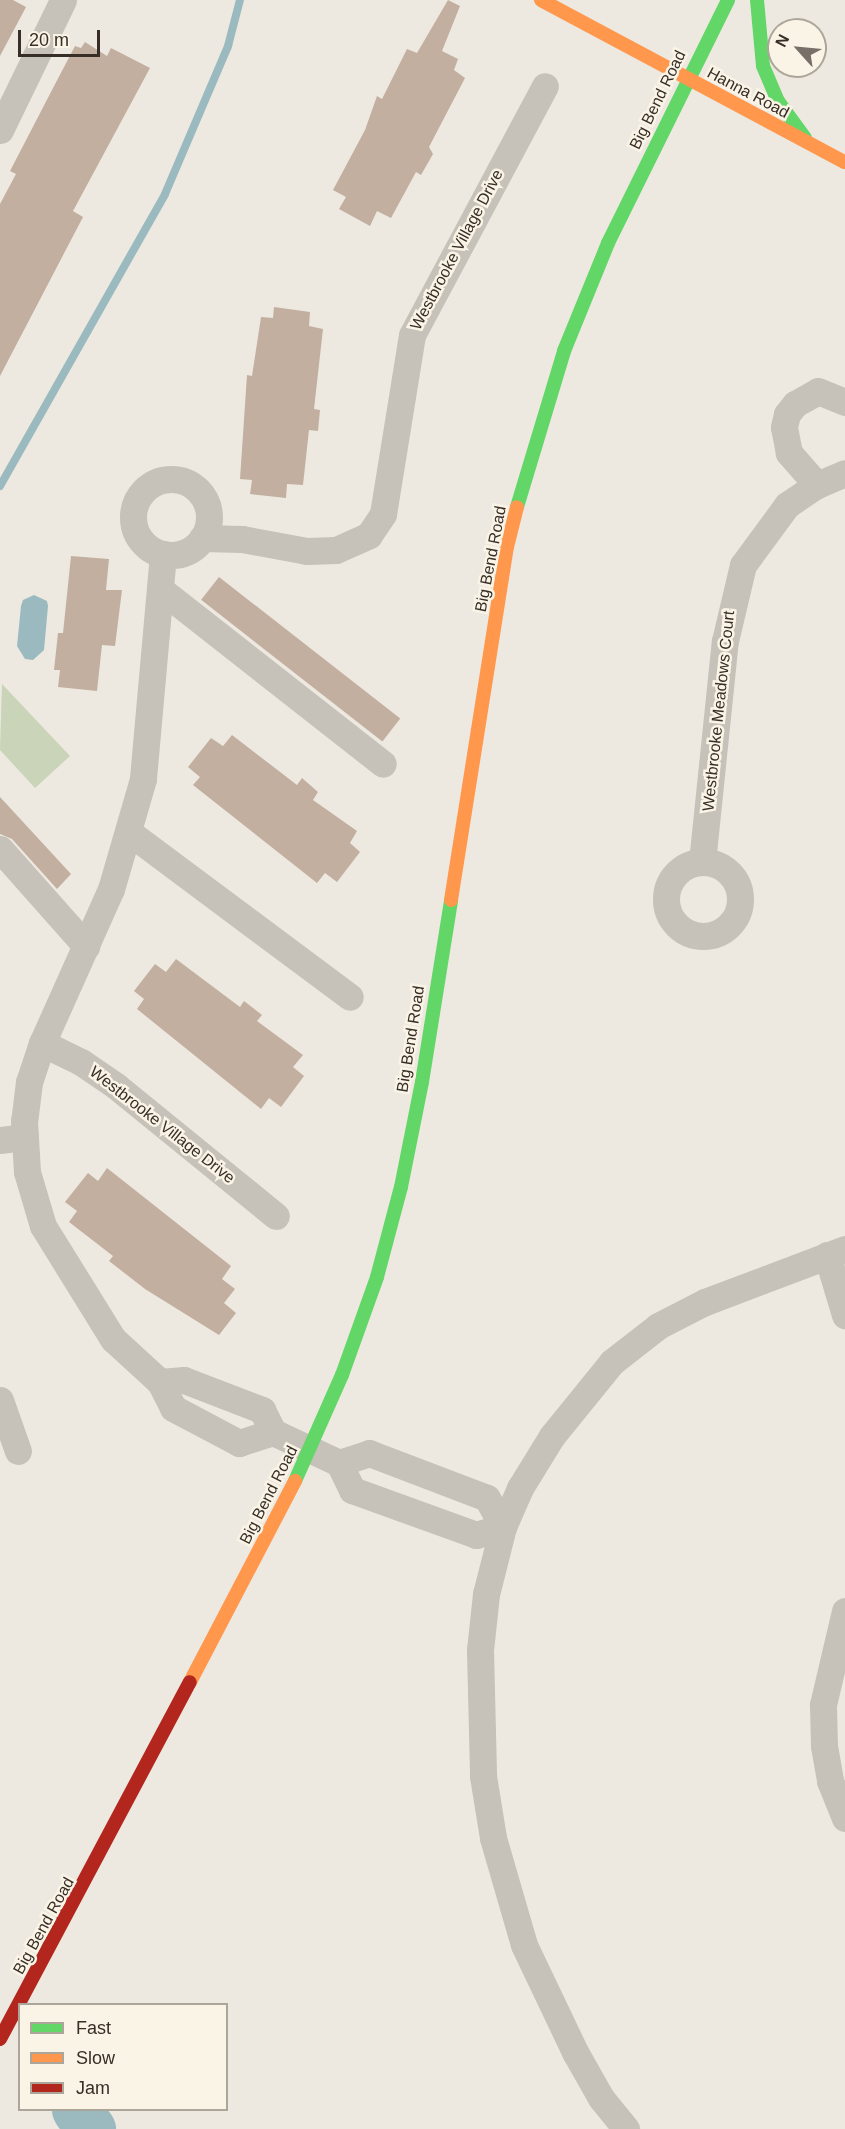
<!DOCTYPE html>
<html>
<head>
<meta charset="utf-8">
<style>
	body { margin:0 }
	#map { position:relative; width:845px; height:2129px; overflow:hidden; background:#ede9e0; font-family:Arial,sans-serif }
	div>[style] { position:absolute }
	.green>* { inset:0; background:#cad4b9 }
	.water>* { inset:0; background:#9abac0 }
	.stream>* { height:8px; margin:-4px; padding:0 4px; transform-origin:4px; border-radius:4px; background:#9abac0 }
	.river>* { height:50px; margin:-25px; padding:0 25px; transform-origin:25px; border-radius:25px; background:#9abac0 }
	.building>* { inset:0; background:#c2afa0; transform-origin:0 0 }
	.street>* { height:27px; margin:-13.5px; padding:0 13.5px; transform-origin:13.5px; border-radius:13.5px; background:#c6c1b9 }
	.street>.ring { margin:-13.5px; padding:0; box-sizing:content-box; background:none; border:27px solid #c6c1b9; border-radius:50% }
	.fast>* { height:14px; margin:-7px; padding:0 7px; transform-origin:7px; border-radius:7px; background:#63d668 }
	.slow>* { height:14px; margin:-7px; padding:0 7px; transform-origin:7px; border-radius:7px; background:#ff974d }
	.jam>* { height:14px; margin:-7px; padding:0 7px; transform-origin:7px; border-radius:7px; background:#b3261e }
	span { translate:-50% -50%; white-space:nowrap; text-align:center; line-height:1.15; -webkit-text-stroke:5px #faf4e6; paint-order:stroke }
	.street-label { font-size:16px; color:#372e27 }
	.legend { position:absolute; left:18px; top:2003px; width:210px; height:108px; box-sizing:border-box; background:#faf4e6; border:2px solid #aca59a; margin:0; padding:8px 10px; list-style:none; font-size:18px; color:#372e27 }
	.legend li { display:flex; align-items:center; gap:12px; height:30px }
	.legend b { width:30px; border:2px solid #aca59a }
	.north { position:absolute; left:767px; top:18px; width:60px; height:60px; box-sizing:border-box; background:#faf4e6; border:2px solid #aca59a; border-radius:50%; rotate:297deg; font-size:16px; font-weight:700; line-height:24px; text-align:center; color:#372e27 }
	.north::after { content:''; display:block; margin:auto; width:21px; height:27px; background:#776f68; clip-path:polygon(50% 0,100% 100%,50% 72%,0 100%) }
	.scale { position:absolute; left:18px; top:30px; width:82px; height:27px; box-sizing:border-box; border:3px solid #372e27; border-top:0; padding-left:8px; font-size:18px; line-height:21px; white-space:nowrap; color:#372e27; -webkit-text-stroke:4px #faf4e6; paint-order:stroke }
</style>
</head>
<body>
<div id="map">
	<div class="green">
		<i style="clip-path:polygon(2px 684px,70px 756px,35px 788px,0 750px)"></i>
	</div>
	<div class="water">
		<i style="clip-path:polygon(34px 595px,47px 601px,48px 606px,44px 650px,33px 660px,25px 659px,17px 646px,21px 606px,23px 600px)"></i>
	</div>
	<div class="stream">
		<i style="left:0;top:486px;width:335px;rotate:-60.5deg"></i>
		<i style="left:165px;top:194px;width:161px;rotate:-66.9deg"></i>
		<i style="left:228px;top:46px;width:48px;rotate:-75.4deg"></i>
	</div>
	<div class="river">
		<i style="left:77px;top:2110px;width:24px;rotate:54deg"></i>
	</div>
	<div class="building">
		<i style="clip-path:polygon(0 0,13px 0,26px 7px,0 56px)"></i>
		<i style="clip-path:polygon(448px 0,460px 6px,442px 51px,458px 59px,454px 70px,465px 78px,429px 147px,433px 154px,421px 175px,416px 172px,391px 218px,377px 211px,370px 226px,339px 209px,346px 197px,333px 190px,365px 130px,377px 96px,382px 99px,407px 49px,417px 53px)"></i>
		<i style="clip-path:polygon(85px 42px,107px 56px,111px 48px,150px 68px,73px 211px,83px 217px,0 376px,0 204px,16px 174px,10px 171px,52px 90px,75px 46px,81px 48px)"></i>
		<i style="clip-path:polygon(274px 307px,310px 312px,309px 326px,323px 329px,314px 409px,320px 410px,318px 431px,309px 430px,303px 485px,287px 484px,286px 498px,250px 494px,252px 480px,240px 479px,247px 375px,252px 376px,261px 317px,273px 318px)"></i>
		<i style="clip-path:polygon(71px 556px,109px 559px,106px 590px,122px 590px,115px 646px,102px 645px,97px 691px,58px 687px,60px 670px,54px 670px,58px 633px,63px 633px)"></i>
		<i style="left:219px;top:577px;width:230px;height:29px;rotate:38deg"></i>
		<i style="clip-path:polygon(232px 735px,297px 785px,302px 778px,318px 792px,313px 800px,357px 831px,350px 843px,360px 852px,337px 882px,325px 873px,317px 883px,193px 785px,200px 777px,188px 767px,211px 738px,223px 746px)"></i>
		<i style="clip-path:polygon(0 797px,71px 874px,57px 889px,12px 839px,0 834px)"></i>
		<i style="clip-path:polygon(176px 959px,240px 1007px,244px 1001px,262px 1015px,257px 1021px,303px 1055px,293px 1067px,304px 1076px,281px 1107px,269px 1098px,261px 1109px,137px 1009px,144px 999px,134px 991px,155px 964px,166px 972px)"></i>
		<i style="clip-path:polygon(107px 1168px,231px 1266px,222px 1279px,235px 1289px,224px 1303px,236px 1313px,219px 1335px,145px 1289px,109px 1261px,113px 1256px,69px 1222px,77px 1211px,65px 1202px,88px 1173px,98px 1181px)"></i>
	</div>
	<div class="street">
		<i style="left:0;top:130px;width:144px;rotate:-64.1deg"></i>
		<i class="ring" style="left:133px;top:479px;width:49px;height:49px"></i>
		<i style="left:817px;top:485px;width:43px;rotate:-131.2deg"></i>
		<i style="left:789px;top:453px;width:26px;rotate:-101deg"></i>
		<i style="left:784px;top:427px;width:13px;rotate:-77deg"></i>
		<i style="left:787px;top:414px;width:13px;rotate:-51deg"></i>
		<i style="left:795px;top:404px;width:26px;rotate:-29deg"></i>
		<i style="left:818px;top:391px;width:29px;rotate:22deg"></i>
		<i style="left:202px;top:538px;width:40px;rotate:1.4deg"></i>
		<i style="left:242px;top:539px;width:66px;rotate:10.5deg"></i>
		<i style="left:307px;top:551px;width:29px;rotate:-2deg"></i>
		<i style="left:336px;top:550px;width:36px;rotate:-24deg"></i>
		<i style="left:369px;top:535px;width:25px;rotate:-56deg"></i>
		<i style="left:383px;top:514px;width:181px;rotate:-80.8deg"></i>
		<i style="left:412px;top:335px;width:282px;rotate:-61.9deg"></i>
		<i style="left:163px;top:554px;width:226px;rotate:95.1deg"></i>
		<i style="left:143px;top:779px;width:115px;rotate:106.2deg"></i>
		<i style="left:111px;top:889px;width:169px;rotate:114.1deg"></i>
		<i style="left:42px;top:1043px;width:41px;rotate:108.4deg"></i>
		<i style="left:29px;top:1082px;width:39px;rotate:97deg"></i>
		<i style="left:24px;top:1121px;width:51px;rotate:86.6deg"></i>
		<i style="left:27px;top:1172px;width:56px;rotate:73.5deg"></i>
		<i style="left:43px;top:1226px;width:133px;rotate:58.2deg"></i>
		<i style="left:113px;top:1339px;width:64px;rotate:42.5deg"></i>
		<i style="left:160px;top:1382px;width:24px;rotate:-5deg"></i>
		<i style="left:184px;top:1380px;width:84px;rotate:21deg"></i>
		<i style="left:262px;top:1410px;width:25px;rotate:63deg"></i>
		<i style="left:273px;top:1432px;width:73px;rotate:25.2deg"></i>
		<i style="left:339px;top:1463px;width:32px;rotate:-18deg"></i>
		<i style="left:369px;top:1453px;width:126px;rotate:20.9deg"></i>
		<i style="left:487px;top:1498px;width:33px;rotate:61deg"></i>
		<i style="left:503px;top:1527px;width:43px;rotate:-66.4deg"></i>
		<i style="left:520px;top:1488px;width:61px;rotate:-58.4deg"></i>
		<i style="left:552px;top:1436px;width:95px;rotate:-51deg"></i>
		<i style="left:612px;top:1362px;width:58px;rotate:-38deg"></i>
		<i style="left:658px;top:1326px;width:53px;rotate:-27.1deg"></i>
		<i style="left:705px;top:1302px;width:150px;rotate:-20.7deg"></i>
		<i style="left:160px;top:589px;width:283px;rotate:38.1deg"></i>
		<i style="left:130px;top:833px;width:274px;rotate:36.7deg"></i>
		<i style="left:0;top:849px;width:130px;rotate:48.4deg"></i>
		<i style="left:702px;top:862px;width:222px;rotate:-84.1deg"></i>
		<i style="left:725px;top:641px;width:78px;rotate:-76.7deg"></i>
		<i style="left:743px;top:565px;width:74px;rotate:-53.7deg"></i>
		<i style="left:787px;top:505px;width:36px;rotate:-34deg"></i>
		<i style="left:817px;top:485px;width:30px;rotate:-23deg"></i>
		<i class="ring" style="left:666px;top:862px;width:47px;height:47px"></i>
		<i style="left:42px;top:1043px;width:43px;rotate:26deg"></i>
		<i style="left:81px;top:1062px;width:42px;rotate:34.4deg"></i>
		<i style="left:116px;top:1086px;width:206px;rotate:39.1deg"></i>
		<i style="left:0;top:1140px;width:25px;rotate:-7deg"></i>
		<i style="left:827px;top:1255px;width:63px;rotate:73.3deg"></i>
		<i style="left:160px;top:1382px;width:29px;rotate:63deg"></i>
		<i style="left:173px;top:1408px;width:75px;rotate:27.9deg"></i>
		<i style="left:239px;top:1443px;width:36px;rotate:-18deg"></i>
		<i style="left:0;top:1400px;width:54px;rotate:70.6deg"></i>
		<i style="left:339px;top:1463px;width:30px;rotate:64deg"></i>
		<i style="left:352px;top:1490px;width:132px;rotate:19.9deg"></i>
		<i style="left:476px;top:1535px;width:28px;rotate:-17deg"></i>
		<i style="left:503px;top:1527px;width:69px;rotate:104.2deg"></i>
		<i style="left:486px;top:1594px;width:56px;rotate:96.1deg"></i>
		<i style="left:480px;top:1650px;width:126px;rotate:88.6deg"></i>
		<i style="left:483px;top:1776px;width:63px;rotate:80.8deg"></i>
		<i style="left:493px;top:1838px;width:111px;rotate:73.8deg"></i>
		<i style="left:524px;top:1945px;width:119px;rotate:64.5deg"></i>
		<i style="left:575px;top:2052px;width:53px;rotate:60.5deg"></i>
		<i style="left:601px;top:2098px;width:40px;rotate:51deg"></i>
		<i style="left:845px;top:1611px;width:97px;rotate:103.2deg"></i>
		<i style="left:823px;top:1705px;width:41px;rotate:88.6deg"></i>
		<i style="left:824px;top:1746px;width:36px;rotate:80deg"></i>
		<i style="left:830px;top:1781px;width:40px;rotate:68deg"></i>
	</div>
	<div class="fast">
		<i style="left:757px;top:0;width:66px;rotate:84.8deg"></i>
		<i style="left:763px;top:66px;width:38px;rotate:67deg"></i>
		<i style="left:778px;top:101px;width:46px;rotate:53.9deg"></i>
		<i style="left:517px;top:507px;width:163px;rotate:-73.2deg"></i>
		<i style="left:564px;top:351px;width:117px;rotate:-67.8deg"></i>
		<i style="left:608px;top:243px;width:271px;rotate:-63.7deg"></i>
		<i style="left:295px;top:1481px;width:116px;rotate:-66.1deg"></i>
		<i style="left:342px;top:1375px;width:104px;rotate:-70.3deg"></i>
		<i style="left:377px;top:1277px;width:93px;rotate:-75.1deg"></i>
		<i style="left:401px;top:1187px;width:107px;rotate:-78.7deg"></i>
		<i style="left:422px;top:1082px;width:184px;rotate:-80.9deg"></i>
	</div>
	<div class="slow">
		<i style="left:541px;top:0;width:344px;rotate:28.1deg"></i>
		<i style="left:451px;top:900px;width:357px;rotate:-81deg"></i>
		<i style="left:507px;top:547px;width:41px;rotate:-76deg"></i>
		<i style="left:190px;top:1682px;width:227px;rotate:-62.4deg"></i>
	</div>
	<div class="jam">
		<i style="left:0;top:2039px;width:404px;rotate:-62deg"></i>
	</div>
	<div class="street-label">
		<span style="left:748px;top:93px;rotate:28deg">Hanna Road</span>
		<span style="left:658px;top:100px;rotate:-64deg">Big Bend Road</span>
		<span style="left:457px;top:250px;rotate:-62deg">Westbrooke Village Drive</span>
		<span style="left:491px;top:559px;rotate:-79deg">Big Bend Road</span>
		<span style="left:719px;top:711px;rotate:-84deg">Westbrooke Meadows Court</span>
		<span style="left:411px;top:1039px;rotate:-81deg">Big Bend Road</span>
		<span style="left:162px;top:1125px;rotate:38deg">Westbrooke Village Drive</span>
		<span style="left:269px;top:1495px;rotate:-63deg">Big Bend Road</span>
		<span style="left:44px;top:1926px;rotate:-61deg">Big Bend Road</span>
	</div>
	<ul class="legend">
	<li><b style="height:8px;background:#63d668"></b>Fast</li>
	<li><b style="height:8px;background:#ff974d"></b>Slow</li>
	<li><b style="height:8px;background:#b3261e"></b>Jam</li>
	</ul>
	<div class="north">N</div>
	<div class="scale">20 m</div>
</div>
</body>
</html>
